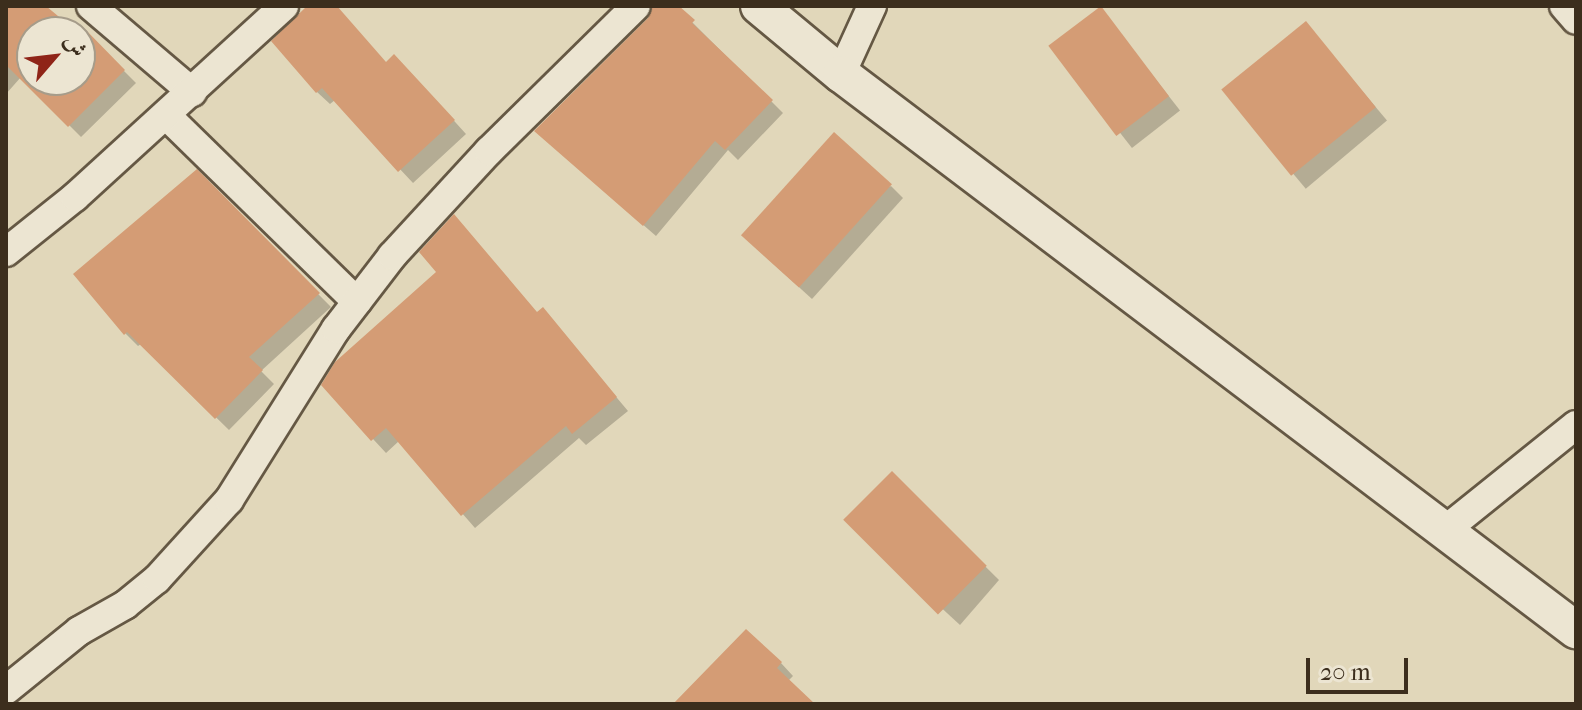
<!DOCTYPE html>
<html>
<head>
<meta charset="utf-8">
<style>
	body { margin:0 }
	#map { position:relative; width:1582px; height:710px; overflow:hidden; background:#e1d7ba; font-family:"IM FELL French Canon",Amiri,serif }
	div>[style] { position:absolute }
	.shadow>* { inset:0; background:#0003; transform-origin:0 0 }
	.building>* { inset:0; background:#d49c75; transform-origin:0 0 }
	.roads { filter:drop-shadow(2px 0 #655844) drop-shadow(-2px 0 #655844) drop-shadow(0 2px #655844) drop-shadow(0 -2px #655844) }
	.minor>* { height:28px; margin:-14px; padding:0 14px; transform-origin:14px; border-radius:14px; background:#ece5d2 }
	.tertiary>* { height:36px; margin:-18px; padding:0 18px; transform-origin:18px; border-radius:18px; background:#ece5d2 }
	span { translate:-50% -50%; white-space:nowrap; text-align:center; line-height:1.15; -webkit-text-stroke:7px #ece5d2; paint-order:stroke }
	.frame { position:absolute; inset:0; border:8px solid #3c2e1d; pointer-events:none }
	.north { position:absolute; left:16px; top:16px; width:80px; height:80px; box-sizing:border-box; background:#ece5d2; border:2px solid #a69c8a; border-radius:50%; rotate:62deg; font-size:22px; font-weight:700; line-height:32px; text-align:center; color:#3c2e1d }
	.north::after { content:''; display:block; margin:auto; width:28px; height:36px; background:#8f2418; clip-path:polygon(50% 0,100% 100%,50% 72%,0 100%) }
	.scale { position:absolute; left:1306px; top:658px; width:102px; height:36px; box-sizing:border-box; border:4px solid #3c2e1d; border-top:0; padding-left:10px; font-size:24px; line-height:28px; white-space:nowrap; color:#3c2e1d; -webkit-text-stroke:6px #ece5d2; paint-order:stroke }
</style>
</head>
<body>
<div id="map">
	<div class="shadow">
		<i style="clip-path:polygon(6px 6px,43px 6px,74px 32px,32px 32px,32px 80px,80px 80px,79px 32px,82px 29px,136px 83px,81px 137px,21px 77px,6px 94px)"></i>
		<i style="clip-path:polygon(311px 6px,336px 6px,386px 63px,407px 69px,466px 134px,413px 183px,335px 100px,330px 104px,317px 92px)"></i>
		<i style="clip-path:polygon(654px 6px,676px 6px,783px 113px,738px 160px,728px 150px,656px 236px,548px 142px,650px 19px)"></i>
		<i style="left:1100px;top:8px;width:130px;height:61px;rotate:52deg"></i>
		<i style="left:1306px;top:24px;width:126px;height:106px;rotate:50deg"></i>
		<i style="clip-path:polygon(196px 171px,331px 307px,261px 371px,274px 384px,229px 430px,141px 344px,138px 346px,125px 333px)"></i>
		<i style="clip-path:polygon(891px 186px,903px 198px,812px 299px,756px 248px)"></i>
		<i style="clip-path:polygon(543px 310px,628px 411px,586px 445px,579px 438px,475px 528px,399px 441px,386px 453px,323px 385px)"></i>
		<i style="clip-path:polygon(892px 474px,999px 580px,960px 625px,860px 533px)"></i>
		<i style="clip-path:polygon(781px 663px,793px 676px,788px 681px,812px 704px,680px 704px)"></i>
	</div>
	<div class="building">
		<i style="clip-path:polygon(evenodd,6px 6px,46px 6px,76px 31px,82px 26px,125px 70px,68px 127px,6px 65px,6px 6px,32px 32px,80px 32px,80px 80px,32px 80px,32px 32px)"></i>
		<i style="clip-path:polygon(307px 6px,337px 6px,386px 62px,394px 54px,455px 120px,398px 172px,322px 88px,316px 93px,271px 41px)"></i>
		<i style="clip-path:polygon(653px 6px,679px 6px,695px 20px,692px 23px,773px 100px,725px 150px,715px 141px,643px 226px,534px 131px,648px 18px)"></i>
		<i style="left:1101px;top:6px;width:113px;height:66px;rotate:53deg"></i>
		<i style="left:1306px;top:21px;width:111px;height:109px;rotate:51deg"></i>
		<i style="left:834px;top:132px;width:78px;height:139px;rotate:42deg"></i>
		<i style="clip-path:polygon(197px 169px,320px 293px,249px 357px,263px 370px,215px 419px,127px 332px,124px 335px,73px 274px)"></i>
		<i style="clip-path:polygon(454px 214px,537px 312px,543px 307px,617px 397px,572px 434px,566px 426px,461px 516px,386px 428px,371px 441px,321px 385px,335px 362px,436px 272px,419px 252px)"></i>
		<i style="left:892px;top:471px;width:134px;height:69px;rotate:45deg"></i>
		<i style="clip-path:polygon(746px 629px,782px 662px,777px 668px,815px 704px,673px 704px)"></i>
	</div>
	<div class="roads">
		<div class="minor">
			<i style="left:91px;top:6px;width:133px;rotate:40.4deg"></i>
			<i style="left:1564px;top:6px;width:18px;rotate:49deg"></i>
			<i style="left:841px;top:74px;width:75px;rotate:-65.5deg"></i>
			<i style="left:166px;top:115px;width:267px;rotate:44.4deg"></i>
			<i style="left:6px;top:252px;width:88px;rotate:-38.6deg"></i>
			<i style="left:75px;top:197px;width:283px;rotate:-42.4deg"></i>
			<i style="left:1444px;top:531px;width:169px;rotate:-38.8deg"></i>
			<i style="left:6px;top:690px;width:94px;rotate:-38.9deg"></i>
			<i style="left:79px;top:631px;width:53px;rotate:-29.5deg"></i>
			<i style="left:125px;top:605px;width:41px;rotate:-39.1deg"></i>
			<i style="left:157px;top:579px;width:107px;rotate:-47.7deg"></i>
			<i style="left:229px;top:500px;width:202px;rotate:-58deg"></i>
			<i style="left:336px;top:329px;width:92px;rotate:-52.5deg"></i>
			<i style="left:392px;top:256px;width:143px;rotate:-47.3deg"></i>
			<i style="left:489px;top:151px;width:206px;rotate:-44.6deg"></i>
		</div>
		<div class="tertiary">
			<i style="left:759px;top:6px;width:107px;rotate:39.7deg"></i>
			<i style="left:841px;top:74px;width:922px;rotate:37.11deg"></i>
		</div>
	</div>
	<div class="frame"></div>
	<div class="north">ش</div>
	<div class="scale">20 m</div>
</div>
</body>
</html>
